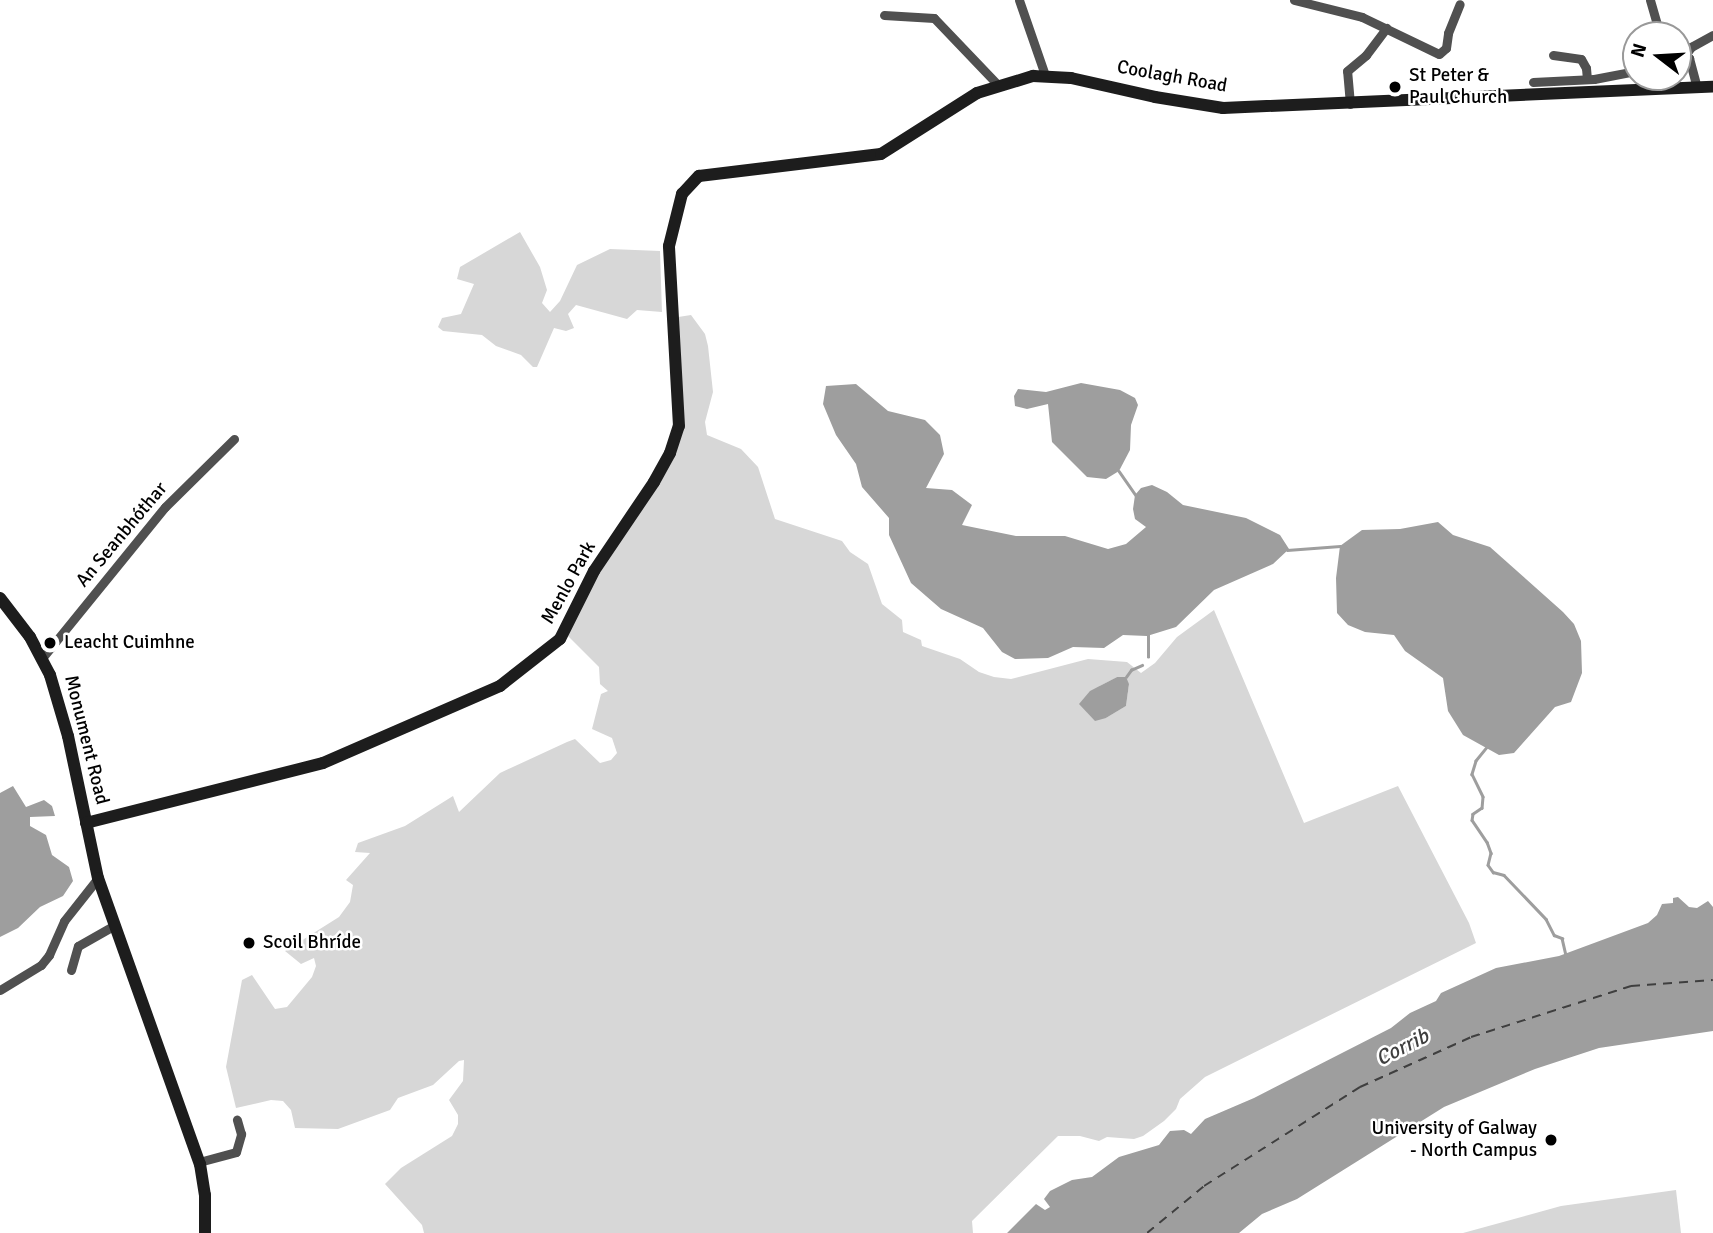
<!DOCTYPE html>
<html>
<head>
<meta charset="utf-8">
<style>
	body { margin:0 }
	#map { position:relative; width:1713px; height:1233px; overflow:hidden; background:#fff; font-family:Signika,sans-serif }
	div>[style] { position:absolute }
	.green>* { inset:0; background:#d7d7d7 }
	.water>* { inset:0; background:#9e9e9e }
	.stream>* { height:2.5px; margin:-1.25px; padding:0 1.25px; transform-origin:1.25px; border-radius:1.25px; background:#9e9e9e }
	.ferry>* { height:2px; margin-top:-1px; transform-origin:0; background:repeating-linear-gradient(90deg,#3f3f3f 0 9px,transparent 0 16px) }
	.street>* { height:9px; margin:-4.5px; padding:0 4.5px; transform-origin:4.5px; border-radius:4.5px; background:#505050 }
	.secondary>* { height:12px; margin:-6px; padding:0 6px; transform-origin:6px; border-radius:6px; background:#1d1d1d }
	.dots>* { width:19px; height:19px; translate:-50% -50%; box-sizing:border-box; border:4px solid #fff; border-radius:50% }
	span { translate:-50% -50%; white-space:nowrap; text-align:center; line-height:1.15; -webkit-text-stroke:5px #fff; paint-order:stroke }
	.poi-label { font-size:19px; color:#000 }
	.left { translate:0 -50%; text-align:left }
	.right { translate:-100% -50%; text-align:right }
	.street-label { font-size:19px; color:#000 }
	.water-label { font-size:21px; color:#3f3f3f; font-style:italic }
	.north { position:absolute; left:1622px; top:21px; width:70px; height:70px; box-sizing:border-box; background:#fff; border:2px solid #999; border-radius:50%; rotate:287deg; font-size:19px; font-weight:700; line-height:28px; text-align:center; color:#000 }
	.north::after { content:''; display:block; margin:auto; width:24px; height:32px; background:#000; clip-path:polygon(50% 0,100% 100%,50% 72%,0 100%) }
</style>
</head>
<body>
<div id="map">
	<div class="green">
		<i style="clip-path:polygon(520px 232px,540px 267px,547px 290px,542px 303px,550px 312px,560px 301px,577px 265px,610px 249px,660px 251px,662px 312px,637px 310px,627px 319px,576px 305px,568px 314px,574px 328px,566px 331px,554px 328px,537px 367px,533px 367px,521px 355px,496px 346px,482px 335px,443px 331px,438px 327px,442px 318px,461px 314px,474px 284px,457px 279px,460px 267px)"></i>
		<i style="clip-path:polygon(evenodd,691px 315px,705px 334px,708px 346px,713px 392px,705px 422px,707px 435px,741px 449px,758px 467px,775px 519px,842px 541px,850px 552px,868px 564px,882px 604px,902px 620px,903px 632px,921px 640px,922px 646px,960px 659px,979px 672px,994px 677px,1011px 679px,1088px 659px,1127px 662px,1141px 673px,1155px 663px,1177px 637px,1214px 610px,1304px 823px,1398px 786px,1469px 923px,1476px 943px,1205px 1077px,1180px 1099px,1176px 1109px,1164px 1121px,1143px 1136px,1134px 1139px,1107px 1137px,1099px 1141px,1080px 1136px,1058px 1136px,972px 1221px,973px 1233px,424px 1233px,422px 1225px,385px 1184px,401px 1168px,452px 1136px,458px 1124px,458px 1115px,449px 1100px,463px 1081px,464px 1060px,459px 1061px,433px 1085px,398px 1098px,390px 1110px,338px 1129px,295px 1128px,291px 1110px,283px 1101px,271px 1100px,236px 1108px,226px 1067px,242px 980px,252px 975px,275px 1009px,287px 1007px,312px 977px,316px 966px,314px 958px,301px 964px,285px 951px,339px 917px,350px 902px,353px 885px,346px 880px,370px 853px,355px 852px,358px 843px,405px 826px,453px 796px,459px 812px,500px 773px,567px 742px,575px 739px,600px 763px,611px 760px,617px 753px,612px 738px,592px 729px,601px 694px,608px 691px,600px 684px,599px 667px,568px 636px,594px 571px,625px 525px,679px 426px,672px 318px,691px 315px,1117px 677px,1129px 684px,1126px 706px,1106px 718px,1100px 686px,1117px 677px)"></i>
		<i style="clip-path:polygon(1676px 1190px,1681px 1233px,1463px 1233px,1561px 1206px)"></i>
	</div>
	<div class="water">
		<i style="clip-path:polygon(1081px 383px,1120px 390px,1135px 398px,1138px 405px,1131px 425px,1130px 450px,1119px 471px,1106px 479px,1087px 477px,1052px 442px,1048px 404px,1027px 409px,1015px 406px,1014px 396px,1018px 389px,1046px 392px)"></i>
		<i style="clip-path:polygon(856px 384px,888px 411px,925px 420px,940px 435px,944px 454px,926px 488px,952px 490px,972px 505px,962px 525px,1016px 536px,1065px 536px,1108px 549px,1126px 544px,1146px 527px,1135px 519px,1133px 509px,1135px 495px,1141px 488px,1152px 485px,1167px 492px,1183px 505px,1246px 518px,1280px 535px,1289px 549px,1273px 564px,1214px 590px,1176px 627px,1147px 636px,1123px 635px,1104px 648px,1073px 647px,1048px 658px,1015px 659px,1002px 652px,983px 628px,941px 609px,911px 583px,889px 535px,889px 518px,862px 487px,856px 464px,836px 435px,823px 404px,826px 386px)"></i>
		<i style="clip-path:polygon(1438px 522px,1453px 535px,1490px 547px,1563px 612px,1574px 624px,1581px 641px,1582px 673px,1571px 702px,1555px 707px,1514px 753px,1499px 755px,1463px 735px,1448px 711px,1443px 678px,1405px 651px,1394px 635px,1365px 632px,1348px 625px,1337px 613px,1336px 578px,1340px 546px,1362px 530px,1400px 529px)"></i>
		<i style="clip-path:polygon(1117px 677px,1126px 677px,1129px 684px,1126px 706px,1106px 718px,1095px 721px,1079px 704px,1090px 691px)"></i>
		<i style="clip-path:polygon(13px 786px,26px 807px,44px 800px,52px 806px,55px 816px,30px 817px,30px 826px,46px 835px,52px 855px,69px 867px,73px 881px,63px 896px,40px 907px,18px 928px,0 937px,0 793px)"></i>
		<i style="clip-path:polygon(1678px 897px,1689px 907px,1697px 908px,1708px 901px,1713px 907px,1713px 1031px,1599px 1048px,1535px 1069px,1444px 1107px,1297px 1199px,1262px 1214px,1239px 1233px,1007px 1233px,1036px 1204px,1045px 1210px,1050px 1207px,1044px 1199px,1050px 1191px,1072px 1180px,1092px 1177px,1119px 1157px,1159px 1145px,1170px 1131px,1184px 1130px,1191px 1134px,1205px 1119px,1254px 1098px,1391px 1028px,1410px 1013px,1436px 1001px,1441px 993px,1496px 968px,1559px 956px,1648px 923px,1657px 915px,1662px 904px,1673px 903px,1673px 898px)"></i>
	</div>
	<div class="stream">
		<i style="left:1119px;top:471px;width:32px;rotate:55deg"></i>
		<i style="left:1287px;top:550px;width:53px;rotate:-4.3deg"></i>
		<i style="left:1148px;top:657px;width:24px;rotate:-90deg"></i>
		<i style="left:1126px;top:677px;width:9px;rotate:-54deg"></i>
		<i style="left:1131px;top:670px;width:12px;rotate:-24deg"></i>
		<i style="left:1488px;top:746px;width:19px;rotate:129deg"></i>
		<i style="left:1476px;top:761px;width:14px;rotate:107deg"></i>
		<i style="left:1472px;top:774px;width:25px;rotate:64deg"></i>
		<i style="left:1483px;top:797px;width:11px;rotate:95deg"></i>
		<i style="left:1482px;top:808px;width:11px;rotate:146deg"></i>
		<i style="left:1473px;top:814px;width:6px;rotate:99deg"></i>
		<i style="left:1472px;top:820px;width:27px;rotate:56deg"></i>
		<i style="left:1487px;top:842px;width:12px;rotate:70deg"></i>
		<i style="left:1491px;top:853px;width:12px;rotate:104deg"></i>
		<i style="left:1488px;top:865px;width:9px;rotate:54deg"></i>
		<i style="left:1493px;top:872px;width:11px;rotate:15deg"></i>
		<i style="left:1504px;top:875px;width:61px;rotate:46.3deg"></i>
		<i style="left:1546px;top:919px;width:18px;rotate:63deg"></i>
		<i style="left:1554px;top:935px;width:9px;rotate:21deg"></i>
		<i style="left:1562px;top:938px;width:18px;rotate:77deg"></i>
	</div>
	<div class="ferry">
		<i style="left:1147px;top:1233px;width:74px;rotate:-39.5deg"></i>
		<i style="left:1204px;top:1186px;width:185px;rotate:-32.4deg"></i>
		<i style="left:1360px;top:1087px;width:122px;rotate:-24.2deg"></i>
		<i style="left:1471px;top:1037px;width:168px;rotate:-17.7deg"></i>
		<i style="left:1631px;top:986px;width:82px;rotate:-4.2deg"></i>
	</div>
	<div class="street">
		<i style="left:1019px;top:0;width:79px;rotate:70.9deg"></i>
		<i style="left:1294px;top:0;width:70px;rotate:14deg"></i>
		<i style="left:1362px;top:17px;width:85px;rotate:25.7deg"></i>
		<i style="left:1439px;top:54px;width:9px;rotate:-41deg"></i>
		<i style="left:1446px;top:48px;width:15px;rotate:-82deg"></i>
		<i style="left:1448px;top:33px;width:31px;rotate:-68deg"></i>
		<i style="left:1650px;top:0;width:36px;rotate:74deg"></i>
		<i style="left:884px;top:15px;width:50px;rotate:3.4deg"></i>
		<i style="left:934px;top:18px;width:93px;rotate:46.3deg"></i>
		<i style="left:1678px;top:54px;width:12px;rotate:20deg"></i>
		<i style="left:1689px;top:58px;width:30px;rotate:75deg"></i>
		<i style="left:1686px;top:54px;width:9px;rotate:-54deg"></i>
		<i style="left:1691px;top:47px;width:25px;rotate:-29deg"></i>
		<i style="left:1553px;top:55px;width:28px;rotate:8deg"></i>
		<i style="left:1581px;top:59px;width:10px;rotate:61deg"></i>
		<i style="left:1586px;top:68px;width:11px;rotate:85deg"></i>
		<i style="left:1533px;top:82px;width:61px;rotate:-2.8deg"></i>
		<i style="left:1594px;top:79px;width:43px;rotate:-10.8deg"></i>
		<i style="left:1350px;top:104px;width:33px;rotate:-95deg"></i>
		<i style="left:1347px;top:71px;width:25px;rotate:-40deg"></i>
		<i style="left:1366px;top:55px;width:34px;rotate:-53deg"></i>
		<i style="left:43px;top:657px;width:193px;rotate:-50.9deg"></i>
		<i style="left:165px;top:507px;width:97px;rotate:-44.6deg"></i>
		<i style="left:71px;top:970px;width:25px;rotate:-74deg"></i>
		<i style="left:78px;top:946px;width:43px;rotate:-29.6deg"></i>
		<i style="left:0;top:990px;width:48px;rotate:-31.4deg"></i>
		<i style="left:41px;top:965px;width:13px;rotate:-51deg"></i>
		<i style="left:49px;top:955px;width:37px;rotate:-66deg"></i>
		<i style="left:64px;top:921px;width:55px;rotate:-51.7deg"></i>
		<i style="left:199px;top:1162px;width:38px;rotate:-15deg"></i>
		<i style="left:236px;top:1152px;width:19px;rotate:-74deg"></i>
		<i style="left:241px;top:1134px;width:15px;rotate:-106deg"></i>
	</div>
	<div class="secondary">
		<i style="left:0;top:598px;width:49px;rotate:52.4deg"></i>
		<i style="left:30px;top:637px;width:43px;rotate:62.2deg"></i>
		<i style="left:50px;top:675px;width:64px;rotate:73.6deg"></i>
		<i style="left:68px;top:736px;width:145px;rotate:78.1deg"></i>
		<i style="left:98px;top:878px;width:304px;rotate:70.4deg"></i>
		<i style="left:200px;top:1164px;width:31px;rotate:81deg"></i>
		<i style="left:205px;top:1195px;width:38px;rotate:90deg"></i>
		<i style="left:86px;top:823px;width:244px;rotate:-14.2deg"></i>
		<i style="left:323px;top:763px;width:193px;rotate:-23.5deg"></i>
		<i style="left:500px;top:686px;width:76px;rotate:-38.1deg"></i>
		<i style="left:560px;top:639px;width:76px;rotate:-63.4deg"></i>
		<i style="left:594px;top:571px;width:107px;rotate:-56deg"></i>
		<i style="left:654px;top:482px;width:33px;rotate:-61deg"></i>
		<i style="left:670px;top:453px;width:28px;rotate:-72deg"></i>
		<i style="left:679px;top:426px;width:180px;rotate:-93.2deg"></i>
		<i style="left:669px;top:246px;width:54px;rotate:-76deg"></i>
		<i style="left:682px;top:194px;width:25px;rotate:-47deg"></i>
		<i style="left:699px;top:176px;width:183px;rotate:-6.9deg"></i>
		<i style="left:881px;top:154px;width:114px;rotate:-32.4deg"></i>
		<i style="left:977px;top:93px;width:59px;rotate:-16.9deg"></i>
		<i style="left:1033px;top:76px;width:38px;rotate:3deg"></i>
		<i style="left:1071px;top:78px;width:86px;rotate:12.7deg"></i>
		<i style="left:1155px;top:97px;width:69px;rotate:9.2deg"></i>
		<i style="left:1223px;top:108px;width:490px;rotate:-2.5deg"></i>
	</div>
	<div class="dots">
		<i style="left:1395px;top:87px;background:#000"></i>
		<i style="left:50px;top:643px;background:#000"></i>
		<i style="left:249px;top:943px;background:#000"></i>
		<i style="left:1551px;top:1140px;background:#000"></i>
	</div>
	<div class="poi-label">
		<span class="left" style="left:1409px;top:87px">St Peter &amp;<br>Paul Church</span>
		<span class="left" style="left:64px;top:643px">Leacht Cuimhne</span>
		<span class="left" style="left:263px;top:943px">Scoil Bhríde</span>
		<span class="right" style="left:1537px;top:1140px">University of Galway<br>- North Campus</span>
	</div>
	<div class="street-label">
		<span style="left:1172px;top:77px;rotate:10deg">Coolagh Road</span>
		<span style="left:122px;top:535px;rotate:-50deg">An Seanbhóthar</span>
		<span style="left:569px;top:583px;rotate:-61deg">Menlo Park</span>
		<span style="left:86px;top:740px;rotate:76deg">Monument Road</span>
	</div>
	<div class="water-label">
		<span style="left:1402px;top:1047px;rotate:-27deg">Corrib</span>
	</div>
	<div class="north">N</div>
</div>
</body>
</html>
